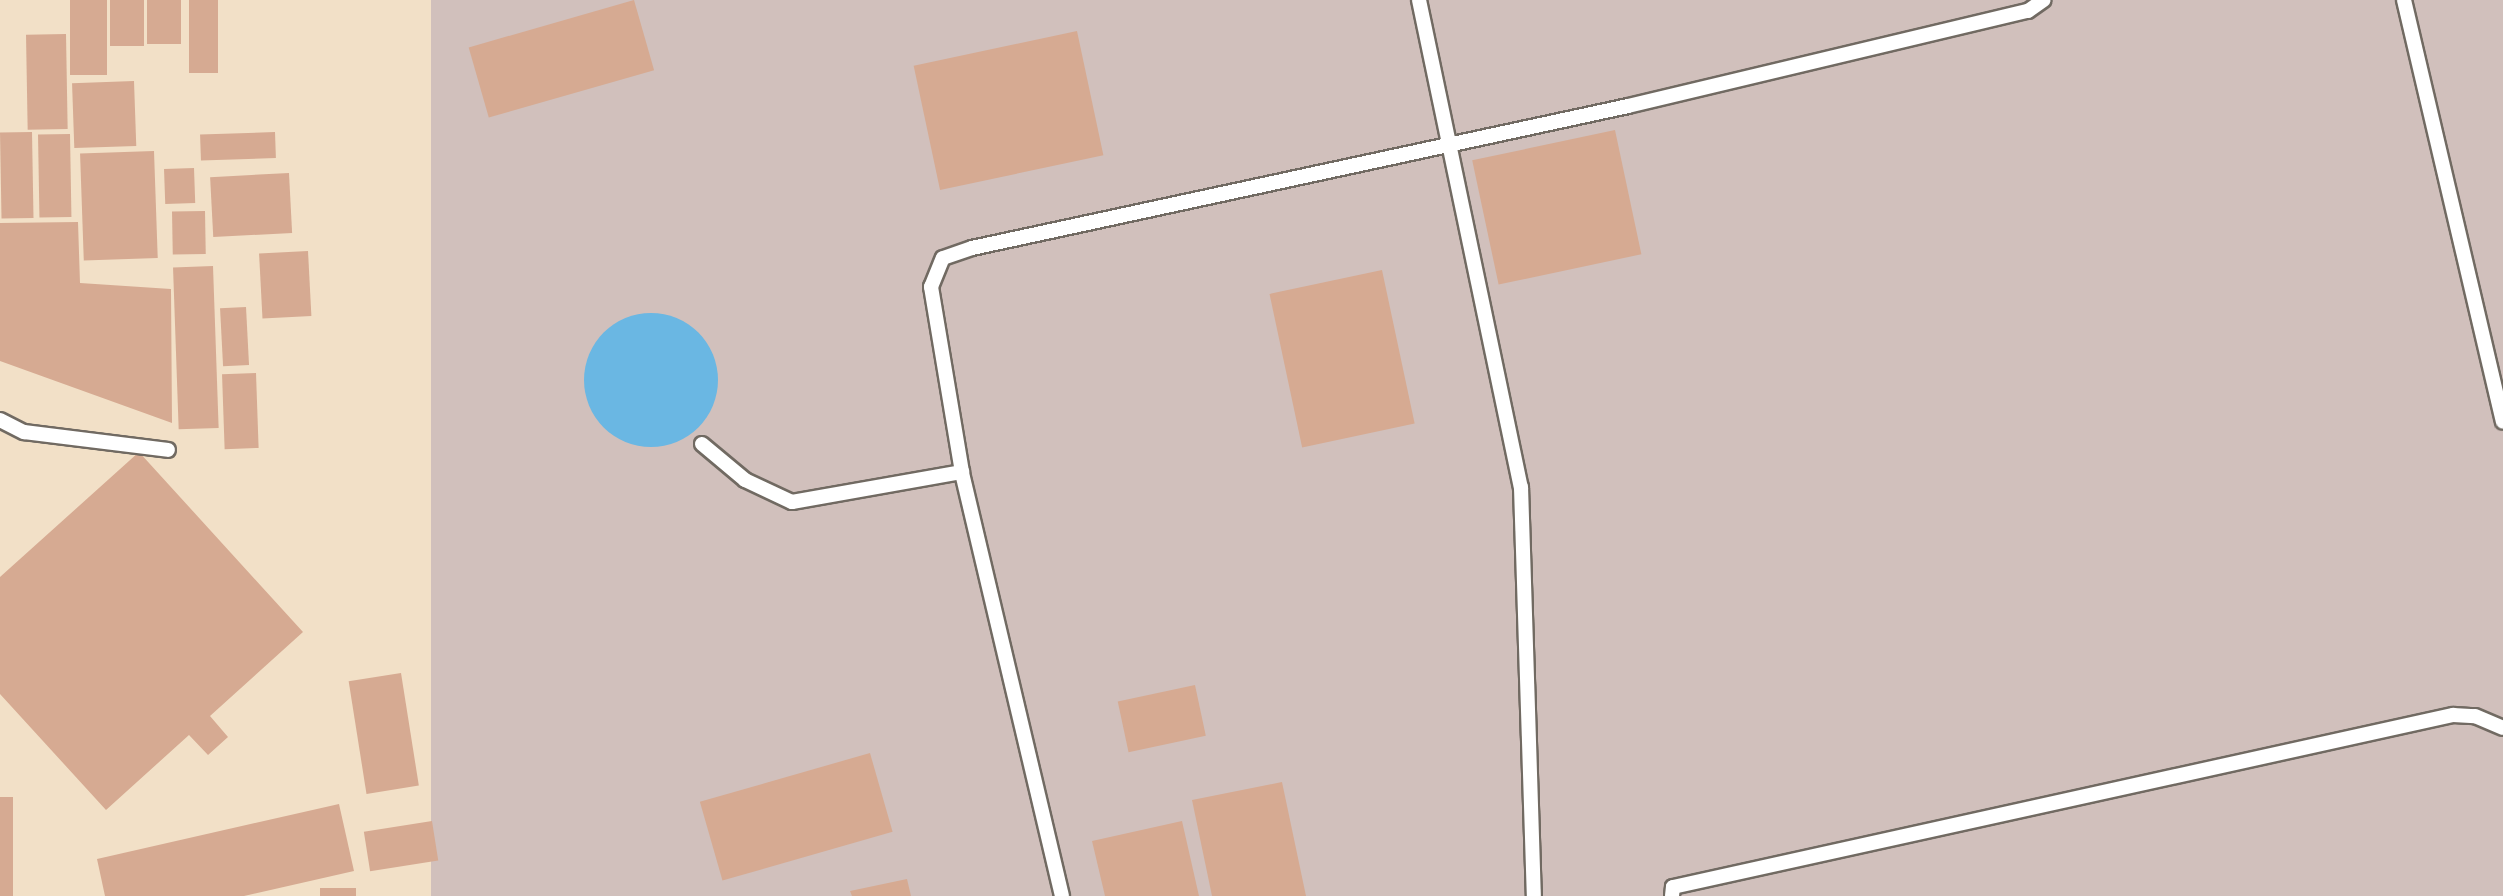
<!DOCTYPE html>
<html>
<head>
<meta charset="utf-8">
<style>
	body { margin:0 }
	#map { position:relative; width:2503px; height:896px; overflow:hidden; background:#f2e0c7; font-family:"Patrick Hand",sans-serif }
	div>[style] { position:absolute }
	.industrial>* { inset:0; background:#d1c0bc; transform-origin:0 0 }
	.water>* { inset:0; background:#6ab7e3 }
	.round { border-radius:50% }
	.building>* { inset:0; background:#d6aa92; transform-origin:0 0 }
	.roads { filter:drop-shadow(2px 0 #716a62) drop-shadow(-2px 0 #716a62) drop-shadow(0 2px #716a62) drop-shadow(0 -2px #716a62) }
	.service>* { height:14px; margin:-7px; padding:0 7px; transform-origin:7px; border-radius:7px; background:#fff }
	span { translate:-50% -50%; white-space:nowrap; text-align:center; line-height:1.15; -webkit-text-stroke:4.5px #f6f6f2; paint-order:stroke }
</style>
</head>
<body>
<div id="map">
	<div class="industrial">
		<i style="left:431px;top:0;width:2072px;height:918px"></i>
	</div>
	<div class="water">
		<i class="round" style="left:584px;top:313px;width:134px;height:134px"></i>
	</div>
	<div class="building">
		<i style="left:70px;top:0;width:37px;height:75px"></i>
		<i style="left:110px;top:0;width:34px;height:46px"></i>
		<i style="left:147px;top:0;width:34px;height:44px"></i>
		<i style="left:189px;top:0;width:29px;height:73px"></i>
		<i style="left:634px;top:0;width:73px;height:172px;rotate:74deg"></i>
		<i style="left:1077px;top:31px;width:127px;height:167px;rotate:78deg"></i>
		<i style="left:66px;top:34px;width:95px;height:40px;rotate:89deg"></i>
		<i style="left:134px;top:81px;width:65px;height:62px;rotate:88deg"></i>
		<i style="left:1615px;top:130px;width:127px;height:146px;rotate:78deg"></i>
		<i style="left:32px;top:132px;width:86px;height:32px;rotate:89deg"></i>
		<i style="left:275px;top:132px;width:26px;height:75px;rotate:88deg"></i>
		<i style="left:70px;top:134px;width:83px;height:32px;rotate:89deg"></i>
		<i style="left:154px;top:151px;width:107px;height:74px;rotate:88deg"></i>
		<i style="left:194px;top:168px;width:35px;height:30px;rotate:88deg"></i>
		<i style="left:289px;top:173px;width:60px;height:79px;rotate:87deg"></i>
		<i style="left:205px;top:211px;width:43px;height:33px;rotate:89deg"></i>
		<i style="clip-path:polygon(78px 222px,80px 283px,171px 289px,172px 423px,0 361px,0 223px)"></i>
		<i style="left:308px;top:251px;width:65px;height:49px;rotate:87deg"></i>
		<i style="left:213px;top:266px;width:162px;height:40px;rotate:88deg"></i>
		<i style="left:1382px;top:270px;width:157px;height:115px;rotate:78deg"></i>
		<i style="left:246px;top:307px;width:58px;height:26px;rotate:87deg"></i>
		<i style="left:256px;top:373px;width:75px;height:34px;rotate:88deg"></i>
		<i style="clip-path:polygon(139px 452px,303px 632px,210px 716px,228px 737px,208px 755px,189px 735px,106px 810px,0 694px,0 577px)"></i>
		<i style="left:401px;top:673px;width:114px;height:53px;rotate:81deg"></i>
		<i style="left:1195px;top:685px;width:52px;height:79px;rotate:78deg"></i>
		<i style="left:870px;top:753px;width:82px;height:177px;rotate:74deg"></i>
		<i style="clip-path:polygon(1282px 782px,1306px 896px,1212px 896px,1192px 800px)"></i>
		<i style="left:0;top:797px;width:13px;height:99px"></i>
		<i style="clip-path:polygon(339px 804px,354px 871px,244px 896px,105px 896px,97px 859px)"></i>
		<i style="left:432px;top:821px;width:40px;height:69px;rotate:81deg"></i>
		<i style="clip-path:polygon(1182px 821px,1199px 896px,1105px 896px,1092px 841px)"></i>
		<i style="clip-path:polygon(907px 879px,911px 896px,852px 896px,850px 891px)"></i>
		<i style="left:356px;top:888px;width:8px;height:36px;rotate:90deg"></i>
	</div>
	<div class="roads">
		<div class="service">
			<i style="left:1419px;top:0;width:498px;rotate:78.2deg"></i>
			<i style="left:1521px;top:487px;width:409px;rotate:88.2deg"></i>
			<i style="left:2404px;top:0;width:433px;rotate:76.8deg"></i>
			<i style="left:0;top:420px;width:27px;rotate:27deg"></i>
			<i style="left:24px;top:432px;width:145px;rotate:7.1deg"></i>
			<i style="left:702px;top:444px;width:56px;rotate:39.9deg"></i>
			<i style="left:745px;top:480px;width:52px;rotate:25.1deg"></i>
			<i style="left:792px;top:502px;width:173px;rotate:-10deg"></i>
			<i style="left:1062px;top:896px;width:436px;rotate:-103.3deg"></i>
			<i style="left:962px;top:472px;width:188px;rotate:-99.5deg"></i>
			<i style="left:931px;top:287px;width:31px;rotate:-68deg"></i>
			<i style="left:943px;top:258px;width:31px;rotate:-19deg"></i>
			<i style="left:972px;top:248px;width:671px;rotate:-12.21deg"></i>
			<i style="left:1628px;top:106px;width:411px;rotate:-13.4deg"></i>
			<i style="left:2028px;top:11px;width:19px;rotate:-35deg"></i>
			<i style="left:1672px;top:896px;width:9px;rotate:-84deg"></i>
			<i style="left:1673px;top:887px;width:799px;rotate:-12.44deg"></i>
			<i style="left:2453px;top:715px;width:22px;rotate:3deg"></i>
			<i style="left:2475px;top:716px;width:30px;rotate:23deg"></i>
		</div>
	</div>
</div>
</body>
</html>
